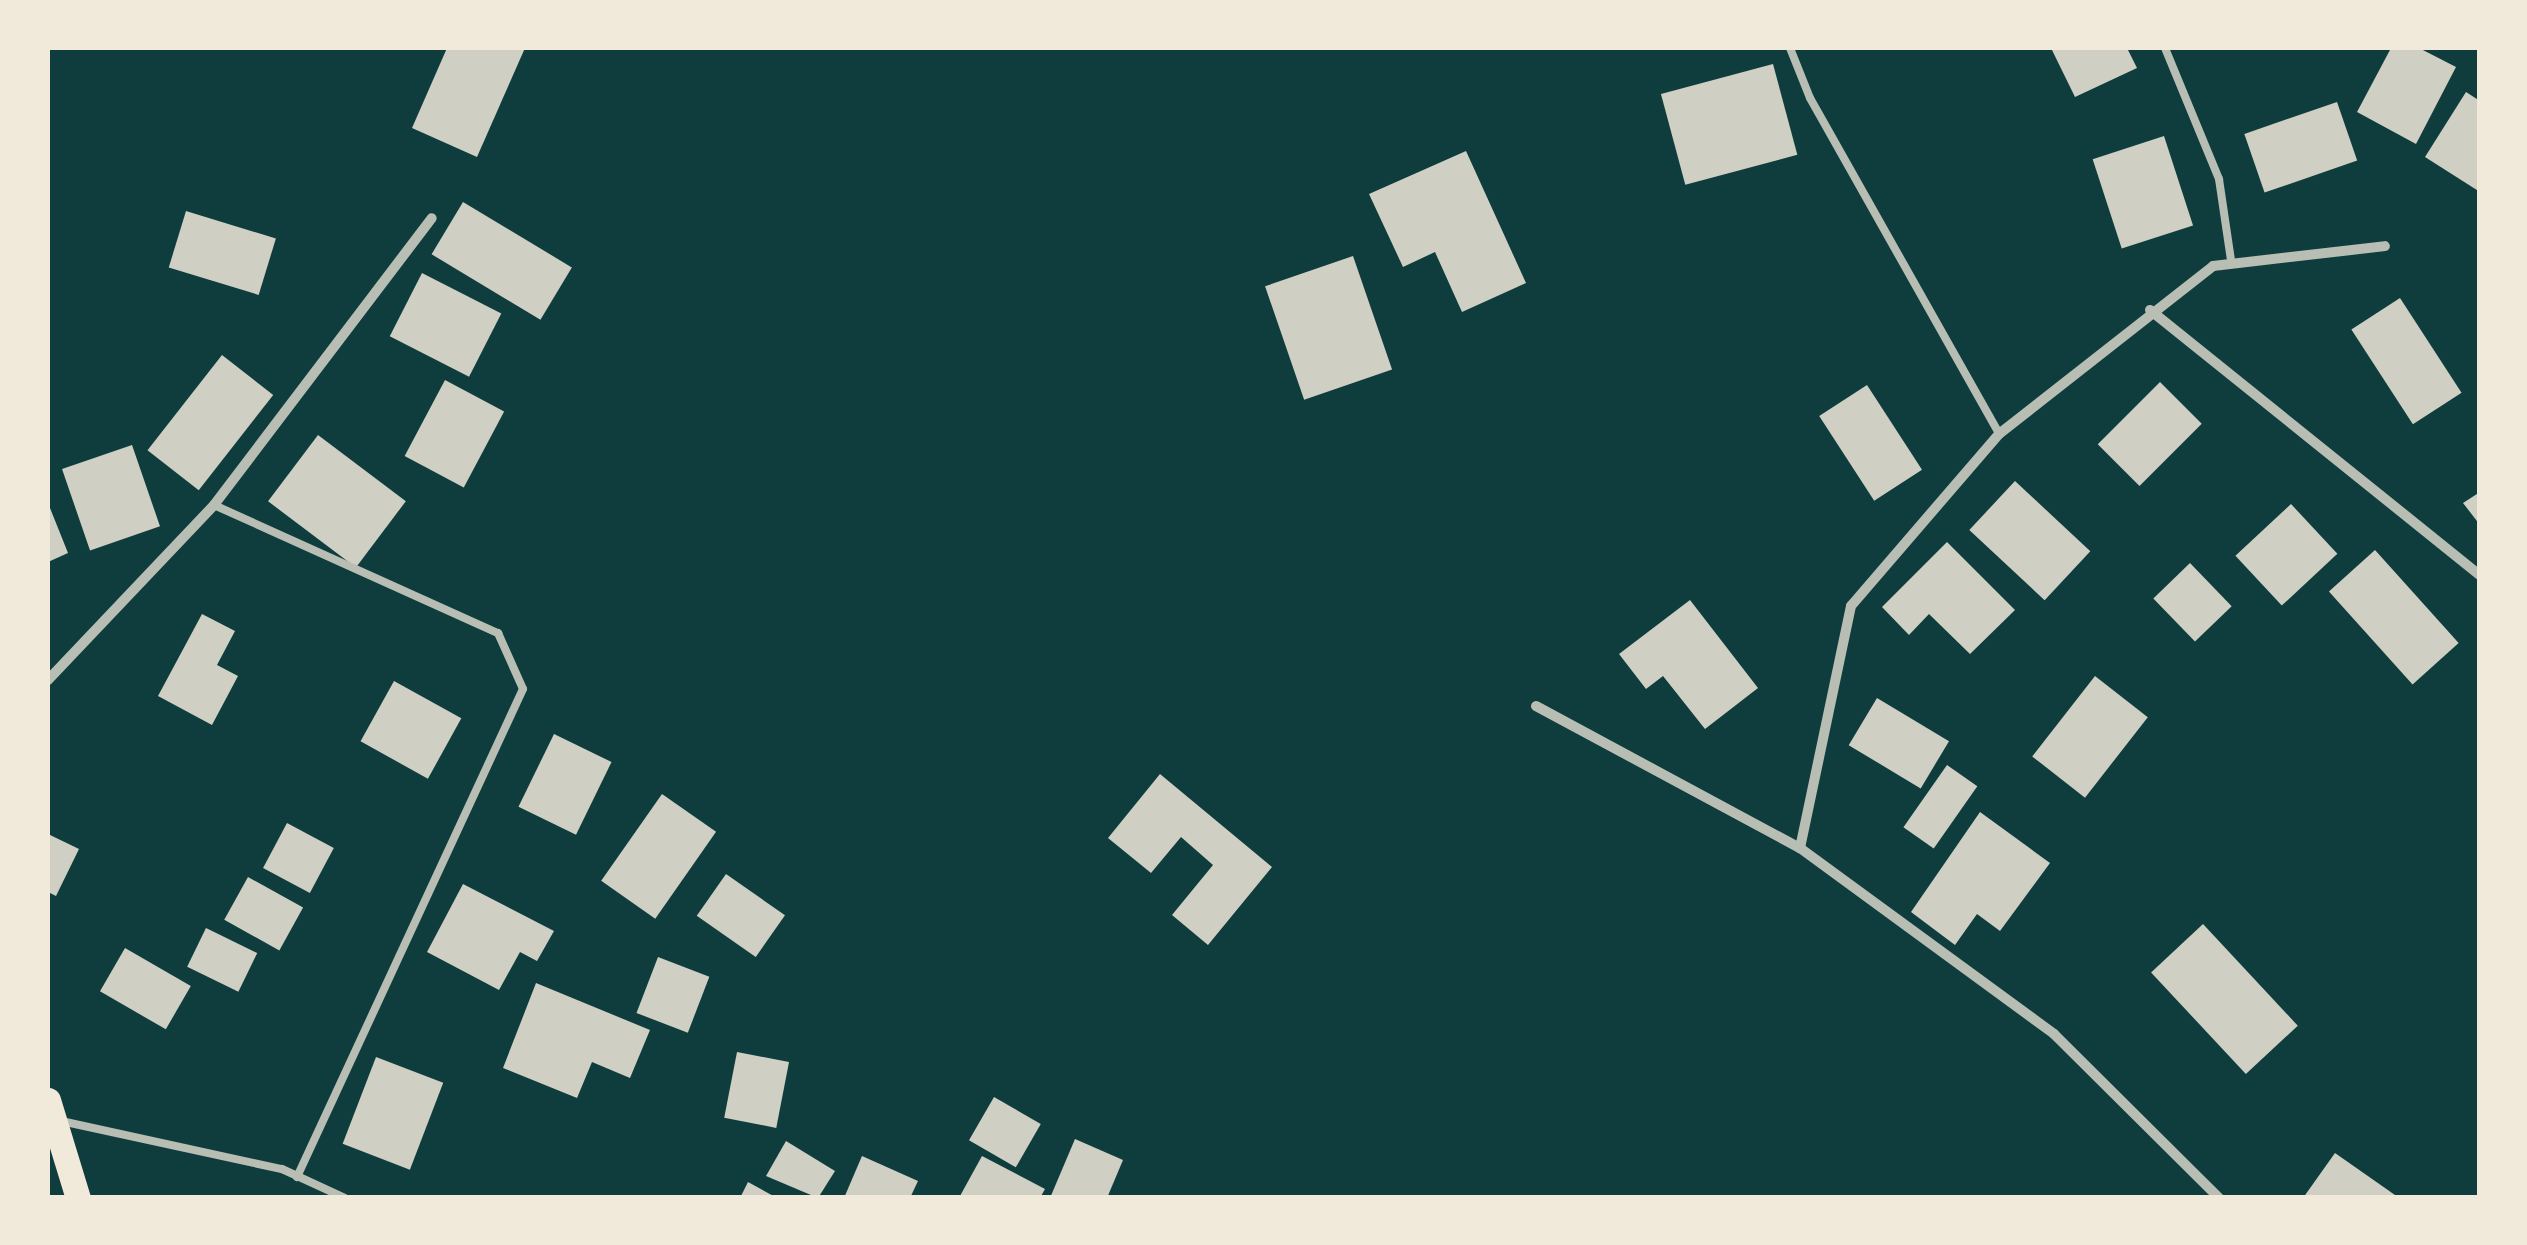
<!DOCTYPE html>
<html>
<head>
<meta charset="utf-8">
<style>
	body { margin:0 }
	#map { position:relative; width:2527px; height:1245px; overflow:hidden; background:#0f3d3e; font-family:"PT Serif",serif }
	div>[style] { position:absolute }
	.building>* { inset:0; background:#cfcfc3; transform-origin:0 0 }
	.service>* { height:8px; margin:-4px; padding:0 4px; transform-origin:4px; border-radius:4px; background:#b8beb3 }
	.minor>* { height:10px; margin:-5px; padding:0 5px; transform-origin:5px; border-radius:5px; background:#b8beb3 }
	.primary>* { height:25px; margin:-12.5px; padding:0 12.5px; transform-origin:12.5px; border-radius:12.5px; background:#f1e9da }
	span { translate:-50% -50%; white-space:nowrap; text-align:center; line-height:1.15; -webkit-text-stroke:8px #f1e9da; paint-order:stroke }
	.frame { position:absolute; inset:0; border:50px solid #f1e9da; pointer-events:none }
</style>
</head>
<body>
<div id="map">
	<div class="building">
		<i style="clip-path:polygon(447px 48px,525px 48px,477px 157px,412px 128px)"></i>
		<i style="clip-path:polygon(2051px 48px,2127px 48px,2137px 68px,2075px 97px)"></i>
		<i style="clip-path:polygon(2391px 48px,2419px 48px,2456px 67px,2416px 144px,2357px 112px)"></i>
		<i style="left:1773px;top:64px;width:94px;height:116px;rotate:75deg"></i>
		<i style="clip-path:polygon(2466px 92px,2480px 101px,2480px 192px,2425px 157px)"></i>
		<i style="left:2337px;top:102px;width:62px;height:98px;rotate:71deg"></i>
		<i style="left:2164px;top:136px;width:94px;height:75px;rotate:72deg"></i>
		<i style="clip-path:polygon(1466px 151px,1526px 283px,1462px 312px,1435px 252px,1403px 267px,1369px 194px)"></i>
		<i style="left:463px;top:202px;width:127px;height:61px;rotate:31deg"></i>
		<i style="left:186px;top:211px;width:94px;height:59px;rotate:17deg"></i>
		<i style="left:1353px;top:256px;width:120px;height:93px;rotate:71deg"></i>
		<i style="left:422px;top:273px;width:89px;height:71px;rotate:27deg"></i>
		<i style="left:2400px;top:298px;width:113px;height:58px;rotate:57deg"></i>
		<i style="left:222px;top:355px;width:65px;height:121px;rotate:38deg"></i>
		<i style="left:445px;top:380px;width:67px;height:86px;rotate:28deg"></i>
		<i style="left:2160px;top:382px;width:59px;height:88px;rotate:45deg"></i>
		<i style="left:1867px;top:385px;width:101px;height:57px;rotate:57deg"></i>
		<i style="left:318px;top:435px;width:110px;height:83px;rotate:37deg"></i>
		<i style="left:132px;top:445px;width:86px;height:74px;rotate:71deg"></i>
		<i style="left:2015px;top:481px;width:103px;height:67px;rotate:43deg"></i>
		<i style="clip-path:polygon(2480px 492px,2480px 525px,2463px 503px)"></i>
		<i style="clip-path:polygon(48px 503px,68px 553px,48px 562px)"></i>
		<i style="left:2291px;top:504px;width:68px;height:76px;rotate:47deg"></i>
		<i style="clip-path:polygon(1947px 542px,2015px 610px,1970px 654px,1929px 614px,1909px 635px,1882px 607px)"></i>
		<i style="left:2375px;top:550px;width:125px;height:62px;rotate:48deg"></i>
		<i style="left:2190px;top:563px;width:60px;height:51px;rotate:46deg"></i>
		<i style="clip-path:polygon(1690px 600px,1758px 688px,1705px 729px,1663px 676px,1646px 689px,1619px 654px)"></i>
		<i style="clip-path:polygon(202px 614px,235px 631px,217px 665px,238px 676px,212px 725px,158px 696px)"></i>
		<i style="left:2095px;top:676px;width:67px;height:102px;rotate:38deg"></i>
		<i style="left:394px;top:681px;width:77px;height:69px;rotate:29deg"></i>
		<i style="left:1877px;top:698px;width:84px;height:55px;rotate:31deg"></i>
		<i style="left:554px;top:734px;width:64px;height:81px;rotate:26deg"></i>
		<i style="left:1947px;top:765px;width:37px;height:76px;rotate:35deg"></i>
		<i style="clip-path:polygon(1160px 774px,1272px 867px,1208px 945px,1172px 915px,1213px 865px,1181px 837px,1151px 873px,1108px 838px)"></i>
		<i style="left:662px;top:794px;width:66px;height:106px;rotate:35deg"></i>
		<i style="clip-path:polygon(1980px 812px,2050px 863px,2000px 931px,1977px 914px,1955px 945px,1911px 912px)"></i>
		<i style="left:287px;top:823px;width:53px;height:51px;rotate:28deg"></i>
		<i style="clip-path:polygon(48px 834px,79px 849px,56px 896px,48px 892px)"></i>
		<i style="left:726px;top:874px;width:72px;height:51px;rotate:35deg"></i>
		<i style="left:248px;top:877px;width:63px;height:49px;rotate:29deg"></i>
		<i style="clip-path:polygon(463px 884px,554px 931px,537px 961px,520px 952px,499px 990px,427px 952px)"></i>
		<i style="left:2203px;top:924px;width:139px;height:71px;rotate:47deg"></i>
		<i style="left:206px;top:928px;width:57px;height:43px;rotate:26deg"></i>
		<i style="left:125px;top:948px;width:76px;height:50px;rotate:30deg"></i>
		<i style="left:658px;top:957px;width:55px;height:60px;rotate:21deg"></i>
		<i style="clip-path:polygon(536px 983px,650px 1030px,630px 1078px,592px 1062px,577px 1098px,503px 1068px)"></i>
		<i style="left:737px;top:1052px;width:53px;height:67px;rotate:11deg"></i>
		<i style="left:376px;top:1057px;width:72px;height:93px;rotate:21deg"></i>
		<i style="left:994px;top:1097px;width:54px;height:50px;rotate:30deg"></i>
		<i style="clip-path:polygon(1075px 1139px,1123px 1160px,1107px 1198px,1050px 1198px)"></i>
		<i style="clip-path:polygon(786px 1141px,835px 1171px,818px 1198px,766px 1176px)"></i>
		<i style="clip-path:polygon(2335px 1153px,2395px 1195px,2393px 1198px,2303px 1198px)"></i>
		<i style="clip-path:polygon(862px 1156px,918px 1181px,910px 1198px,844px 1198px)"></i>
		<i style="clip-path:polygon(982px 1156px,1045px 1189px,1040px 1198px,960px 1196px)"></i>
		<i style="clip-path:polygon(748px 1182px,777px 1198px,740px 1198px)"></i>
	</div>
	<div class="service">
		<i style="left:1790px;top:48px;width:54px;rotate:68.2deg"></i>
		<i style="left:1810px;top:98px;width:386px;rotate:60.6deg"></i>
		<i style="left:2165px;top:48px;width:142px;rotate:67.6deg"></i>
		<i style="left:2219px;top:179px;width:82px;rotate:81.6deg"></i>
		<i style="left:214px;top:505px;width:312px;rotate:24.3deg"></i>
		<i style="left:498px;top:633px;width:61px;rotate:65.9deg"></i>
		<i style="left:523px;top:689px;width:538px;rotate:114.85deg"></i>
		<i style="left:61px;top:1121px;width:226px;rotate:12.3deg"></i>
		<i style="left:282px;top:1169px;width:69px;rotate:24.7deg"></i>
	</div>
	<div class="minor">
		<i style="left:2150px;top:310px;width:423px;rotate:38.8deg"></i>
		<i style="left:48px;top:680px;width:241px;rotate:-46.5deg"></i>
		<i style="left:214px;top:505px;width:360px;rotate:-52.8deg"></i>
		<i style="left:1536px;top:706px;width:300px;rotate:28.3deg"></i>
		<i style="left:1800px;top:848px;width:315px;rotate:36.2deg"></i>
		<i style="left:2054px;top:1034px;width:233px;rotate:44.8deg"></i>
		<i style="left:1800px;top:848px;width:247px;rotate:-78.1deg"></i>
		<i style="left:1851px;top:606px;width:227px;rotate:-49.3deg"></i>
		<i style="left:1999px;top:434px;width:272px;rotate:-38.1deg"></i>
		<i style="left:2213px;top:266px;width:173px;rotate:-6.6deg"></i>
	</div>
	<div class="primary">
		<i style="left:48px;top:1100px;width:102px;rotate:73deg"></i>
	</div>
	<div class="frame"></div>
</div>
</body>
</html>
